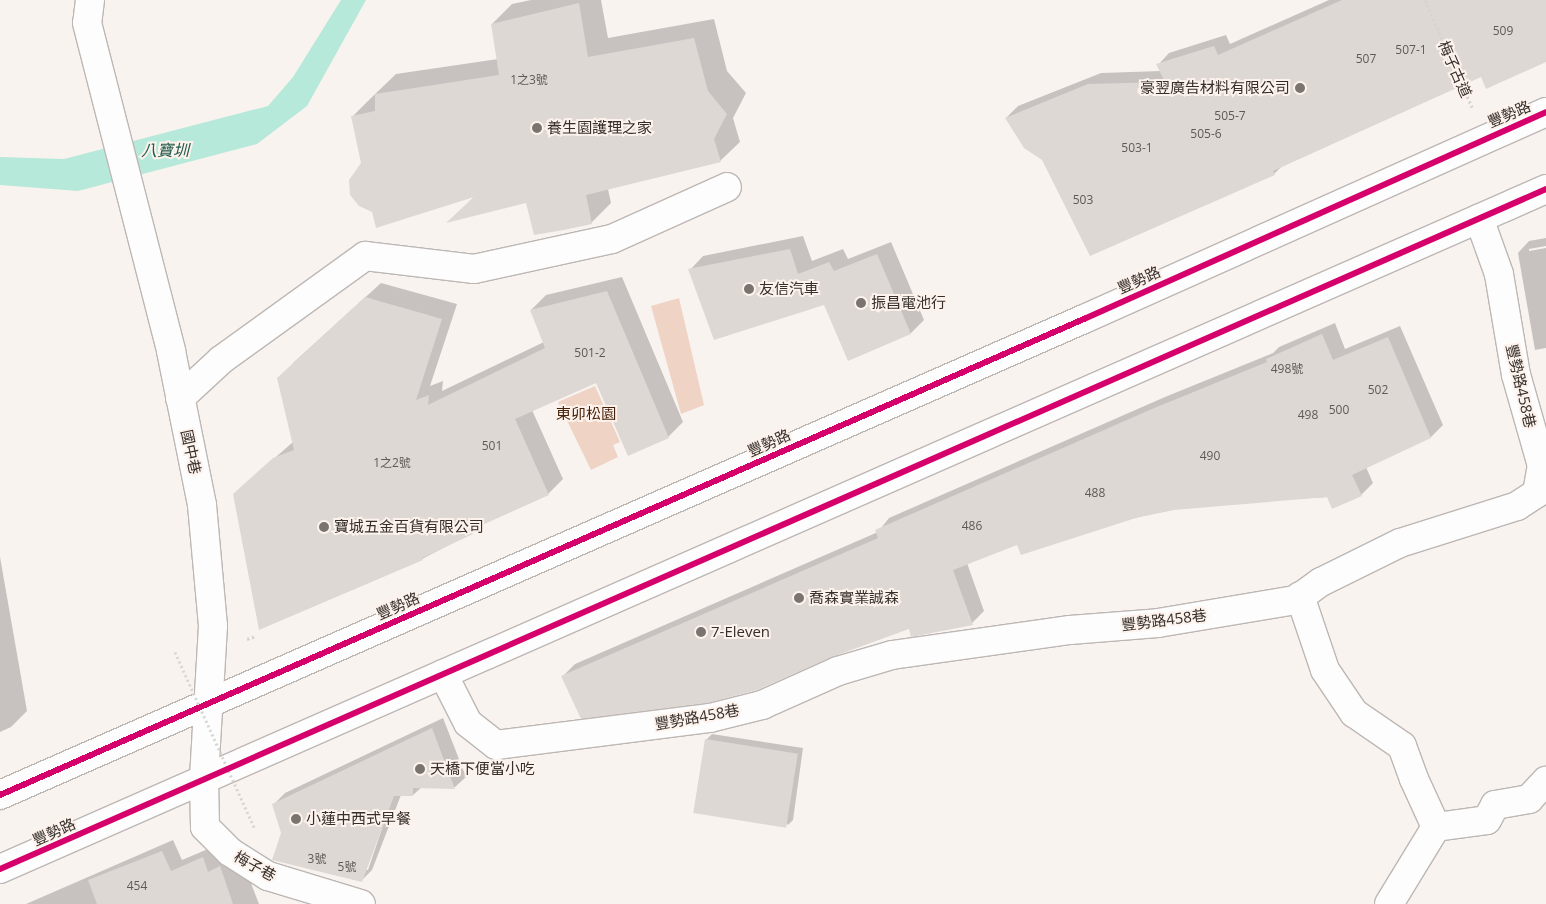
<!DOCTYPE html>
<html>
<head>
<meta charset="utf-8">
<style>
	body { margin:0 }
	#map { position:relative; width:1546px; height:904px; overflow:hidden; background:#f9f3f0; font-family:"Open Sans","Noto Sans TC",sans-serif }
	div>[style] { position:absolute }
	.green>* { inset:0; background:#efd3c4 }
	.water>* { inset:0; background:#b6e9d9 }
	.shadow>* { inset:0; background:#0003 }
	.building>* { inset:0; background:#ded8d5; transform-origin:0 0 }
	.path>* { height:3px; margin-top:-1.5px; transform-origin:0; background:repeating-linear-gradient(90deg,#d5d4d1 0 2.5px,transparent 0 5px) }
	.roads { filter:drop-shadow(1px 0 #bdb7b4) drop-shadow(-1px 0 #bdb7b4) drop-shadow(0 1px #bdb7b4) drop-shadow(0 -1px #bdb7b4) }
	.minor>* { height:28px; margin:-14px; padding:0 14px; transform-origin:14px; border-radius:14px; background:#fefdfd }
	.major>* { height:28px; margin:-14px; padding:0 14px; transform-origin:14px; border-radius:14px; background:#fefdfd }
	.path-bridge>* { height:3px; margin-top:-1.5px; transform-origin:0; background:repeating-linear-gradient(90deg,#d5d4d1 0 2.5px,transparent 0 5px) }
	.cycleway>* { height:6px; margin:-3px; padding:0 3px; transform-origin:3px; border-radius:3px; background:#d6006c }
	.dots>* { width:14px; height:14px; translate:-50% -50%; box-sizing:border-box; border:2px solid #fdf2ec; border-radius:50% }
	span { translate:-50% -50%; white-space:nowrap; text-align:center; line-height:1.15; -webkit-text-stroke:4px #fdf2ec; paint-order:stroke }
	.number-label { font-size:12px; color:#5f5956 }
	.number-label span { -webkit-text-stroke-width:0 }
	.street-label { font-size:15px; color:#352f2b }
	.poi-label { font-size:15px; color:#352f2b }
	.right { translate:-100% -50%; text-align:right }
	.left { translate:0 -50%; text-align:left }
	.park-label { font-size:15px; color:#452007 }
	.water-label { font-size:16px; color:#205c4d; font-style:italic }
</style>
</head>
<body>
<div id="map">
	<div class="green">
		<i style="clip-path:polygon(679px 298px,704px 405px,681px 414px,651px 306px)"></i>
		<i style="clip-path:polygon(595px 386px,620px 442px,613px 445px,618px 457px,591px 470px,558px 402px)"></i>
	</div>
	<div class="water">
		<i style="clip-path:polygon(341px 0,366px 0,307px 106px,257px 144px,78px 191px,0 185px,0 157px,64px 159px,268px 106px,293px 77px)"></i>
	</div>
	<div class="shadow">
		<i style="clip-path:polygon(531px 0,601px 0,608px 38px,714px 19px,727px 71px,746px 93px,733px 118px,740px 142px,720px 161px,608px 189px,611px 203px,591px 223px,527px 202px,450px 220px,476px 195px,362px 164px,352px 117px,372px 97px,396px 74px,498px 59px,492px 24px,512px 4px)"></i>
		<i style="clip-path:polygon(1329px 0,1546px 0,1546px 61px,1482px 76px,1283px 165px,1274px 174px,1043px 159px,1006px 118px,1018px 106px,1101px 73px,1161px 71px,1158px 65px,1169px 53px,1226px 35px,1230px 44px)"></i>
		<i style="clip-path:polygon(803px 236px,812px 261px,843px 249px,848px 259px,891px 242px,924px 320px,911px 333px,849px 360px,825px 303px,690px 270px,703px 256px)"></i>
		<i style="clip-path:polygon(1546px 238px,1546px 246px,1529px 249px,1529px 251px,1546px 248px,1546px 348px,1535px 350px,1518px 253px,1529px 241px)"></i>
		<i style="clip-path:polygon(622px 277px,683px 422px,668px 437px,596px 382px,532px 410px,563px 479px,548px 494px,481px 525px,472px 533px,422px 559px,234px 494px,293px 442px,293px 363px,381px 283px,457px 304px,430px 386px,443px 381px,442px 391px,544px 342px,531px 310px,546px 295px)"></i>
		<i style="clip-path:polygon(1335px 323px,1345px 349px,1400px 326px,1443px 425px,1431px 437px,1366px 467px,1373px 483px,1361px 495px,1195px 505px,1018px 543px,967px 563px,984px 611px,972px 623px,910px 628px,563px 676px,575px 664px,878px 532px,889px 518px,1165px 397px,1273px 353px,1279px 347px)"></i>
		<i style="clip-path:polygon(0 557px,27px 711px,11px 727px,0 732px)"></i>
		<i style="clip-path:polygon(evenodd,443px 718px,466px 777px,455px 787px,422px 787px,413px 795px,401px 795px,372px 870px,361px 881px,283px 833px,273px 805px,285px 793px,443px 718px,395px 790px,368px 870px,365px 870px,395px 790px)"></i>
		<i style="clip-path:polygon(712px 734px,803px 748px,793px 820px,788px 825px,706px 740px)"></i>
		<i style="clip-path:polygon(173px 840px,182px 860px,215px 846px,219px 862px,231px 855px,244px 865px,259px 904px,26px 904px)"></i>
	</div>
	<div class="building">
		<i style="clip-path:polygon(1342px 0,1546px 0,1546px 62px,1486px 89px,1481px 77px,1273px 171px,1275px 175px,1090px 256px,1042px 160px,1024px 148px,1005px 118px,1088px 84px,1165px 82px,1156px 64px,1214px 46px,1218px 55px)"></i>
		<i style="clip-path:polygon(579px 3px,588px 57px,694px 38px,708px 91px,727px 114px,714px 139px,721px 162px,586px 195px,592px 224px,564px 230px,534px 235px,526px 203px,446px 223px,474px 197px,376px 228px,372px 212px,359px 206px,350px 195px,349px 180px,361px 163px,351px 116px,375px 111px,375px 94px,499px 75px,491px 24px)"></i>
		<i style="clip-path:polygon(790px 249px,798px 274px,829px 262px,834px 271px,877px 254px,911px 334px,848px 361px,824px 305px,714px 340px,688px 269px)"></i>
		<i style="clip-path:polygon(607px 291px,669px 438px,628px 456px,596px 383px,515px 419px,549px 495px,471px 530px,473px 534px,422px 558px,423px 560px,259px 630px,233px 494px,273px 458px,294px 450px,277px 378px,365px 297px,442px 319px,416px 400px,429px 395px,428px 405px,545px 348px,530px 310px)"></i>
		<i style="clip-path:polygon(1322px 334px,1333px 360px,1388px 337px,1431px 438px,1352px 475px,1362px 496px,1332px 509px,1327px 497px,1174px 510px,1139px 517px,1021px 555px,1017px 545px,953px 570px,973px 625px,911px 637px,909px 629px,832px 657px,757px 690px,707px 703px,581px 719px,561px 676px,878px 538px,875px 530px,1152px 409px,1267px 362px,1266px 359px)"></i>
		<i style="clip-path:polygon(432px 728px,455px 789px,413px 788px,413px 796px,394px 796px,362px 882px,272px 860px,281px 833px,272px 804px)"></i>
		<i style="left:705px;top:739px;width:94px;height:75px;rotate:9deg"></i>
		<i style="clip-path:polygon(162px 851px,171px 871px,203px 857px,208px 872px,220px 866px,233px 904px,97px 904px,88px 880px)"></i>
	</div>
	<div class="path">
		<i style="left:1425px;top:0;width:117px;rotate:66.3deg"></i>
		<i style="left:247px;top:639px;width:9px;rotate:-18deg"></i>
	</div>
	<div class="roads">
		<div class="minor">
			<i style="left:90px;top:0;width:23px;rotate:97deg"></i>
			<i style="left:87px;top:23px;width:339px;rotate:75.6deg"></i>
			<i style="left:171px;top:351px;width:157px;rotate:78.6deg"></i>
			<i style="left:202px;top:505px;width:121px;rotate:84.8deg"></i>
			<i style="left:213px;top:626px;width:153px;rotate:93.4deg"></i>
			<i style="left:204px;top:779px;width:48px;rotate:88.8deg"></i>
			<i style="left:205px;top:827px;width:35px;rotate:45deg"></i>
			<i style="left:230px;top:852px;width:45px;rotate:32.3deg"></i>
			<i style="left:268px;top:876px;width:97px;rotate:16.8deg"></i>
			<i style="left:180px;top:398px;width:56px;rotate:-42.8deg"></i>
			<i style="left:221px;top:360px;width:178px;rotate:-35.8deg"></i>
			<i style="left:365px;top:256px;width:110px;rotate:6.8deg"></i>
			<i style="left:474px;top:269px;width:141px;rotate:-12.3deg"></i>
			<i style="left:612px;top:239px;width:126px;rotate:-24.3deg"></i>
			<i style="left:1300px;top:596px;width:78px;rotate:71.3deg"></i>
			<i style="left:1325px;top:670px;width:52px;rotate:56deg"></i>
			<i style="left:1354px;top:713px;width:58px;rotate:34.5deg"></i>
			<i style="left:1402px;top:746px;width:35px;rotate:70deg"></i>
			<i style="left:1414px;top:779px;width:53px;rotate:65.4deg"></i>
			<i style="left:1436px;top:827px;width:90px;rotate:121.4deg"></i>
			<i style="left:443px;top:674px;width:55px;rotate:63deg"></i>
			<i style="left:468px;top:723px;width:36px;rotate:38deg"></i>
			<i style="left:496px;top:745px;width:216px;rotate:-7.2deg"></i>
			<i style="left:710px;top:718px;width:54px;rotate:-14deg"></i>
			<i style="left:762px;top:705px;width:83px;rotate:-24.1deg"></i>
			<i style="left:838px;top:671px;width:56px;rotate:-16.5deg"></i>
			<i style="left:892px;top:655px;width:180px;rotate:-8deg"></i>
			<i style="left:1070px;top:630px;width:88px;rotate:-4.5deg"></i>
			<i style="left:1158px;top:623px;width:140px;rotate:-9.5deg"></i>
			<i style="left:1296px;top:600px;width:31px;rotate:-36deg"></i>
			<i style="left:1321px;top:582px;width:88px;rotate:-26.3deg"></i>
			<i style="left:1400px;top:543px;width:123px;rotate:-17.5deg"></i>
			<i style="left:1517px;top:506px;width:24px;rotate:-33deg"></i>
			<i style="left:1537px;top:493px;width:27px;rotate:-80deg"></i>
			<i style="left:1542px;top:466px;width:95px;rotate:-105.9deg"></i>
			<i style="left:1516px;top:375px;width:102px;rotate:-99.6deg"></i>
			<i style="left:1499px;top:274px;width:59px;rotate:-109.7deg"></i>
			<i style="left:1436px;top:827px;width:51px;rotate:-7.8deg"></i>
			<i style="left:1487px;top:820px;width:17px;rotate:-62deg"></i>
			<i style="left:1495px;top:805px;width:35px;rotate:-10deg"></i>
			<i style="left:1529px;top:799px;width:25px;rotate:-47deg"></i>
		</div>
		<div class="major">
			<i style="left:0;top:795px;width:1184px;rotate:-23.71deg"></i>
			<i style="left:1084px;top:319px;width:506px;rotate:-24.13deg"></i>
			<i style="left:0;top:869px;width:1689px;rotate:-23.74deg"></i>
		</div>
	</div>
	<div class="path-bridge">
		<i style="left:175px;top:652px;width:194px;rotate:65.7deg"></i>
	</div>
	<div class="cycleway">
		<i style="left:0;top:795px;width:1184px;rotate:-23.71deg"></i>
		<i style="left:1084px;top:319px;width:506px;rotate:-24.13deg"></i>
		<i style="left:0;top:869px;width:1689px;rotate:-23.74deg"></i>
	</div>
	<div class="dots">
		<i style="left:1300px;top:88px;background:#7a7470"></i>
		<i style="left:537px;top:128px;background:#7a7470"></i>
		<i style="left:749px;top:289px;background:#7a7470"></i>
		<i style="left:861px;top:303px;background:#7a7470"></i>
		<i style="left:324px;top:527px;background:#7a7470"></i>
		<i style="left:799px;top:598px;background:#7a7470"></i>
		<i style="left:701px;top:632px;background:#7a7470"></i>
		<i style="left:420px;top:769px;background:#7a7470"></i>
		<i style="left:296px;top:819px;background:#7a7470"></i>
	</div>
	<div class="number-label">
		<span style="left:1503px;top:31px">509</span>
		<span style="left:1411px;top:50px">507-1</span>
		<span style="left:1366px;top:59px">507</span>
		<span style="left:529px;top:80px">1之3號</span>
		<span style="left:1230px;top:116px">505-7</span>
		<span style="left:1206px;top:134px">505-6</span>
		<span style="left:1137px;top:148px">503-1</span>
		<span style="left:1083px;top:200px">503</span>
		<span style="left:590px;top:353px">501-2</span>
		<span style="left:1287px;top:369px">498號</span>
		<span style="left:1378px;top:390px">502</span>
		<span style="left:1339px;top:410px">500</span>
		<span style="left:1308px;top:415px">498</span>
		<span style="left:492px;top:446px">501</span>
		<span style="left:1210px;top:456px">490</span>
		<span style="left:392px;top:463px">1之2號</span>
		<span style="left:1095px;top:493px">488</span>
		<span style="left:972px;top:526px">486</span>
		<span style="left:317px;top:859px">3號</span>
		<span style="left:347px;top:867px">5號</span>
		<span style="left:137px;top:886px">454</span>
	</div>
	<div class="street-label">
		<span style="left:1455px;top:69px;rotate:66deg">梅子古道</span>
		<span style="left:1509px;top:114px;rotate:-23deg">豐勢路</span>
		<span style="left:1139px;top:280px;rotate:-24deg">豐勢路</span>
		<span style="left:1521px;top:386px;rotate:77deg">豐勢路458巷</span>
		<span style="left:769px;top:443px;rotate:-24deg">豐勢路</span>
		<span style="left:191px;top:452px;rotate:78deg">國中巷</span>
		<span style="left:398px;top:606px;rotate:-24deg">豐勢路</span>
		<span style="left:1164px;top:620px;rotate:-7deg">豐勢路458巷</span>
		<span style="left:697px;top:717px;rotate:-10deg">豐勢路458巷</span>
		<span style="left:54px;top:832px;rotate:-24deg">豐勢路</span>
		<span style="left:255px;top:866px;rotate:29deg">梅子巷</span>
	</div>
	<div class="poi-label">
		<span class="right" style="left:1290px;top:88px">豪翌廣告材料有限公司</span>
		<span class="left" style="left:547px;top:128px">養生園護理之家</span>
		<span class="left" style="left:759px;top:289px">友信汽車</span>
		<span class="left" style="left:871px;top:303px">振昌電池行</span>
		<span class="left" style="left:334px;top:527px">寶城五金百貨有限公司</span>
		<span class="left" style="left:809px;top:598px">喬森實業誠森</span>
		<span class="left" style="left:711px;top:632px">7-Eleven</span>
		<span class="left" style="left:430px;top:769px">天橋下便當小吃</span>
		<span class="left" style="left:306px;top:819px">小蓮中西式早餐</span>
	</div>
	<div class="park-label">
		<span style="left:586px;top:414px">東卯松園</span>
	</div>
	<div class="water-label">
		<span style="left:165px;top:150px">八寶圳</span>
	</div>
</div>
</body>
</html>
